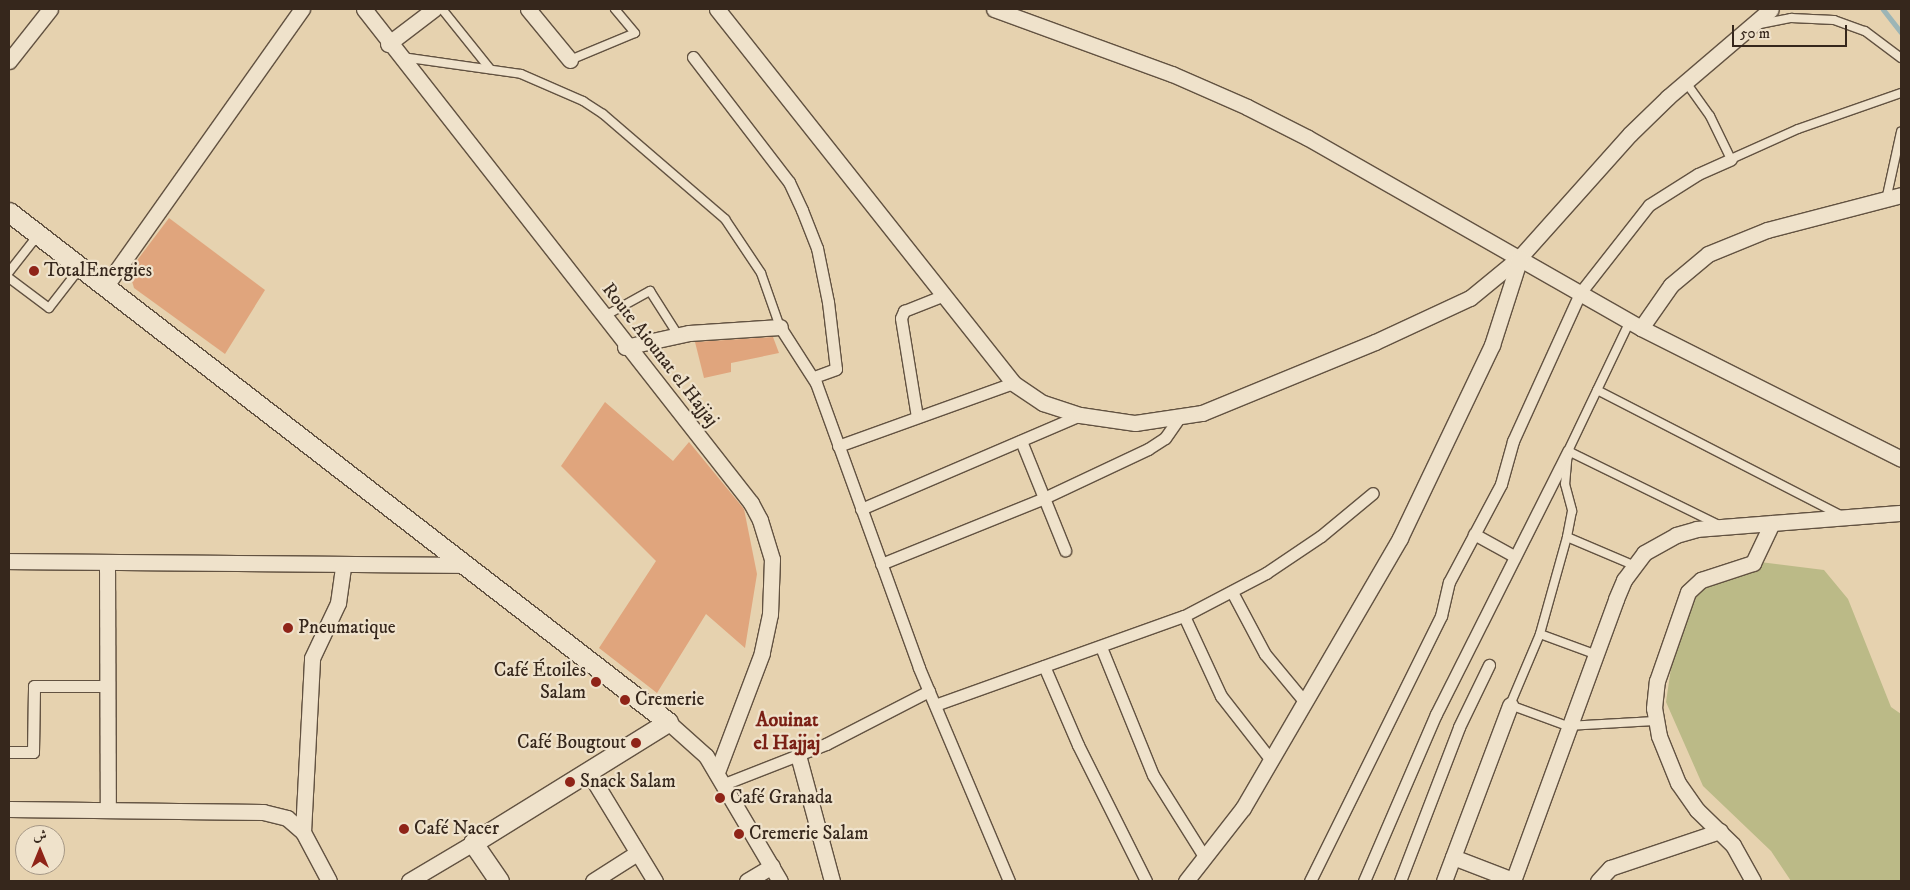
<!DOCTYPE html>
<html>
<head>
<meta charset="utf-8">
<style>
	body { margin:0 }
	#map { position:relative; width:1910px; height:890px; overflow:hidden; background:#e6d2af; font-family:"IM FELL DW Pica",Amiri,serif }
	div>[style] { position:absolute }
	.green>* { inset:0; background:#bbba87 }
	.stream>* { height:4.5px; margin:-2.25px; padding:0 2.25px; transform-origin:2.25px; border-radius:2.25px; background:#9cb5b6 }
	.building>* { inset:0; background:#e0a57d }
	.roads { filter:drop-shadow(1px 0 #625241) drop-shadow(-1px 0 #625241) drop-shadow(0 1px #625241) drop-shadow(0 -1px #625241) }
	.service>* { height:8px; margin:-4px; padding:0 4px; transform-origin:4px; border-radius:4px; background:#efe2cb }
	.pedestrian>* { height:11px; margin:-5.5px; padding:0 5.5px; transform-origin:5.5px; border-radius:5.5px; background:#efe2cb }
	.minor>* { height:15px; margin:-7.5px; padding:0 7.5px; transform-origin:7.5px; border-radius:7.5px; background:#efe2cb }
	.tertiary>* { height:19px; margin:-9.5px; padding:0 9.5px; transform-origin:9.5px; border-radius:9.5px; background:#efe2cb }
	.dots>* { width:14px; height:14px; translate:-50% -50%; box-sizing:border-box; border:2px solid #efe2cb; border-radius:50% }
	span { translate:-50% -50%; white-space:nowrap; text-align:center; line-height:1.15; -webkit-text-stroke:4.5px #efe2cb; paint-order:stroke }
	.poi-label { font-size:19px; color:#36271c }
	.left { translate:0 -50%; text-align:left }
	.right { translate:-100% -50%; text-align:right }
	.street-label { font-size:19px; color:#36271c }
	.neighbourhood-label { font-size:20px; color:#7a1f14; font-weight:700 }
	.frame { position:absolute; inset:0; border:10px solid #36271c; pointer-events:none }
	.north { position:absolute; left:15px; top:825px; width:50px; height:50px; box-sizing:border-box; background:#efe2cb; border:1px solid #a59785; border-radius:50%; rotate:0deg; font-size:14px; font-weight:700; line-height:20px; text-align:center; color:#36271c }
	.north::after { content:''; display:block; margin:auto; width:18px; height:22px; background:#8f2418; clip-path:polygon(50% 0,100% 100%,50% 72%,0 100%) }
	.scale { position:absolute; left:1732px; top:25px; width:115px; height:22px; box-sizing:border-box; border:2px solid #36271c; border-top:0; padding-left:6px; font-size:15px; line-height:18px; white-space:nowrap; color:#36271c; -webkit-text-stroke:4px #efe2cb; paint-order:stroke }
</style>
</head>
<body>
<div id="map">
	<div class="green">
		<i style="clip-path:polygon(1752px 561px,1824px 570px,1848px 599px,1891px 707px,1901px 714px,1901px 881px,1791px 881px,1771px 851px,1703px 786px,1666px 702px,1676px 634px,1701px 578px)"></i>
	</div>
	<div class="stream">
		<i style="left:1883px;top:9px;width:29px;rotate:52deg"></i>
	</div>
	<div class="building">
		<i style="clip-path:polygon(169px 218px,265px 290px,225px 354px,134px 288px,129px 271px)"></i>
		<i style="clip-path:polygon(773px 337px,779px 353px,731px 363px,731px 372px,704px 378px,695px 342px)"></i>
		<i style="clip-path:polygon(605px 402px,673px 461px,689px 442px,744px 509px,757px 574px,745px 648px,706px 614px,657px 693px,599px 648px,656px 561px,561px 466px)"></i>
	</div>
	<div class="roads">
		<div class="service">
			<i style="left:442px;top:9px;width:77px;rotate:51.3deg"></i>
			<i style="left:1760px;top:24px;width:32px;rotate:-11deg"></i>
			<i style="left:1791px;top:18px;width:43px;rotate:2.7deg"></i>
			<i style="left:1834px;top:20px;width:33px;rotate:20deg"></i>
			<i style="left:1865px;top:31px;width:45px;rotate:36.9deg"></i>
			<i style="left:402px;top:57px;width:120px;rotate:8.1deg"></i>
			<i style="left:521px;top:74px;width:68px;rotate:23.5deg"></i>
			<i style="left:583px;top:101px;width:24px;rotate:33deg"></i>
			<i style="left:603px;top:114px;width:161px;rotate:40.7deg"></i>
			<i style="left:725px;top:219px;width:65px;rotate:56.3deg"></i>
			<i style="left:761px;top:273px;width:57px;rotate:70.6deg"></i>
			<i style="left:570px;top:60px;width:70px;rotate:-22.6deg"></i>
			<i style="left:635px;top:33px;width:31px;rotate:-130deg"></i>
			<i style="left:1685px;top:81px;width:43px;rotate:54.5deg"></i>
			<i style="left:1710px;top:116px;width:48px;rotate:64deg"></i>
			<i style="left:1731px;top:159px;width:73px;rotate:-24.1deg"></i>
			<i style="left:1798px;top:129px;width:109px;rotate:-19.3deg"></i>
			<i style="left:1886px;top:200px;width:70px;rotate:-77.6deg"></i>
			<i style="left:9px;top:272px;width:47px;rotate:-51.9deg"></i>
			<i style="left:9px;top:278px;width:50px;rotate:36.9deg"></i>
			<i style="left:49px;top:308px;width:51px;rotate:-52.2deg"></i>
			<i style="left:603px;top:317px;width:54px;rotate:-29deg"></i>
			<i style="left:650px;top:291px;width:52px;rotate:57.5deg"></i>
			<i style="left:1630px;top:321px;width:144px;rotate:115.5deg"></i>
			<i style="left:1568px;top:451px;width:33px;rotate:95deg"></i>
			<i style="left:1565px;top:484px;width:28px;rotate:75deg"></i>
			<i style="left:1572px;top:511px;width:26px;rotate:101deg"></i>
			<i style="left:1567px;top:537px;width:72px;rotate:23deg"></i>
			<i style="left:1597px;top:390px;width:276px;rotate:27.2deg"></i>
			<i style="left:1568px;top:451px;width:166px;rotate:26.1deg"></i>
			<i style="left:1567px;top:537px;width:101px;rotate:105.6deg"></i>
			<i style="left:1540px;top:634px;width:77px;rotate:112.9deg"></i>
			<i style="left:1510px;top:705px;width:61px;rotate:20.2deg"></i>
			<i style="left:1567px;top:726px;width:88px;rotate:-3.3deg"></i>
			<i style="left:1540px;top:634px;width:58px;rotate:20.3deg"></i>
		</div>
		<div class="pedestrian">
			<i style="left:693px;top:57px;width:158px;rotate:52.5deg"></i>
			<i style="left:789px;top:182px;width:31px;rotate:65deg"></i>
			<i style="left:802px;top:210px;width:41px;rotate:68.5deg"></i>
			<i style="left:817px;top:248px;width:55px;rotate:78.5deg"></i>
			<i style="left:828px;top:302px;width:67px;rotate:83.2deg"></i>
			<i style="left:836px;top:369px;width:23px;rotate:160deg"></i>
			<i style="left:780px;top:327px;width:67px;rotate:57.3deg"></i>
			<i style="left:816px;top:383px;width:303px;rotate:70.1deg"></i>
			<i style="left:919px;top:668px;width:231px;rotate:67.1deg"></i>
			<i style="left:917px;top:417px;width:100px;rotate:-99.2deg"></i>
			<i style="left:901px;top:318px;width:8px;rotate:-67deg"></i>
			<i style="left:904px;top:311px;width:41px;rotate:-21.5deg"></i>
			<i style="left:1021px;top:441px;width:118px;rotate:68deg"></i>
			<i style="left:838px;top:446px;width:186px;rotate:-19.8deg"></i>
			<i style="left:861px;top:509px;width:238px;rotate:-23.2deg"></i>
			<i style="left:1474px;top:534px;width:46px;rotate:28.8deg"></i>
			<i style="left:881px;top:564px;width:176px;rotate:-22deg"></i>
			<i style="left:1044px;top:498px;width:115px;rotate:-25.2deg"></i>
			<i style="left:1148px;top:449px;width:20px;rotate:-33deg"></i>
			<i style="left:1165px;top:438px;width:24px;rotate:-55deg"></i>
			<i style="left:1232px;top:592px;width:70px;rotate:62deg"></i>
			<i style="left:1265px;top:654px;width:61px;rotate:50.3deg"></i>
			<i style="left:1184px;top:616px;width:88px;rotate:65.2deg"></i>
			<i style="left:1221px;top:696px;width:81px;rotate:52deg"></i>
			<i style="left:1101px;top:647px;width:138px;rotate:67.9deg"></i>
			<i style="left:1153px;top:775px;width:98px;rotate:57.9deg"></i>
			<i style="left:1044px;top:666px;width:86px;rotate:66.7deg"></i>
			<i style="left:1078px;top:745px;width:152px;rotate:63.4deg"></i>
			<i style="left:935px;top:705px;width:264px;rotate:-19.7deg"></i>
			<i style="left:1184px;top:616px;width:93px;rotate:-27.7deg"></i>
			<i style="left:1266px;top:573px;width:66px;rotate:-33.9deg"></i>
			<i style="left:1321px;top:536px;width:67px;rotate:-39.6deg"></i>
			<i style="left:9px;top:752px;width:24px"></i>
			<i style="left:33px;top:752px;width:66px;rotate:-89.1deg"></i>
			<i style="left:34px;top:686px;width:73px"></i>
			<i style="left:724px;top:784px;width:110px;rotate:-21.4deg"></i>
			<i style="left:826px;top:744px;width:116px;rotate:-27.2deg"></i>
			<i style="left:1310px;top:881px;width:296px;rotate:-63.7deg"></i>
			<i style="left:1441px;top:616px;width:35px;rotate:-77deg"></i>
			<i style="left:1449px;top:582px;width:111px;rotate:-62deg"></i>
			<i style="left:1501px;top:484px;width:45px;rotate:-74.4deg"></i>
			<i style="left:1513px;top:441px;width:162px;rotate:-65.6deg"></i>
			<i style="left:1580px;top:293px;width:112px;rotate:-51.9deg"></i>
			<i style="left:1649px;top:205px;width:58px;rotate:-32.3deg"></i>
			<i style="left:1698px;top:174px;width:36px;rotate:-24deg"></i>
			<i style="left:1364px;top:881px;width:182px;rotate:-66.7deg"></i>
			<i style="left:1436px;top:714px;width:294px;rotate:-63.3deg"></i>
			<i style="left:1400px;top:881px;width:165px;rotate:-69deg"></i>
			<i style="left:1459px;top:727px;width:69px;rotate:-64.2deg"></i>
		</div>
		<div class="minor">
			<i style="left:364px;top:9px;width:628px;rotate:51.92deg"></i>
			<i style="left:751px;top:503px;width:19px;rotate:62deg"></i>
			<i style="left:760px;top:520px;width:41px;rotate:72.9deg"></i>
			<i style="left:772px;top:559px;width:55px;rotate:92.1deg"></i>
			<i style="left:770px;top:614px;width:40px;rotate:102deg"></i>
			<i style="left:762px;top:653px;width:127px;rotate:110.7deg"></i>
			<i style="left:528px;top:9px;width:66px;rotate:50.5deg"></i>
			<i style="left:717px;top:9px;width:477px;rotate:51.6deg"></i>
			<i style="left:1013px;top:383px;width:36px;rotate:34deg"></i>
			<i style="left:1043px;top:403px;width:39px;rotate:18deg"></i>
			<i style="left:1080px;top:415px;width:56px;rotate:8.3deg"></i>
			<i style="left:1135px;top:423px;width:68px;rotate:-8.5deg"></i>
			<i style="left:1202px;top:413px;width:187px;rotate:-22.3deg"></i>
			<i style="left:1375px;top:342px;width:105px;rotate:-24.9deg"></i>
			<i style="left:1470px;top:298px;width:65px;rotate:-39.4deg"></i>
			<i style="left:1520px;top:257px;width:165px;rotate:-48.2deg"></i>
			<i style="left:1630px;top:134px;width:53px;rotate:-44.2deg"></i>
			<i style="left:1668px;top:97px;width:135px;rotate:-40.5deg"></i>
			<i style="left:994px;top:9px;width:189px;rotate:20.1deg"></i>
			<i style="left:1172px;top:74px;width:82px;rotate:23.7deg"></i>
			<i style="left:1247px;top:107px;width:68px;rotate:26.9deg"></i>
			<i style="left:1308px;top:138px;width:383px;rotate:29.7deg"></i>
			<i style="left:1641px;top:328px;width:291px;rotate:26.7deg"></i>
			<i style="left:388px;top:44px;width:58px;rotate:-37.3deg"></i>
			<i style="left:9px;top:61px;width:66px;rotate:-51.7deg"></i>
			<i style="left:105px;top:287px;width:341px;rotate:-54.7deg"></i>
			<i style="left:1641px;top:328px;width:52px;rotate:-55.1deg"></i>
			<i style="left:1671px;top:285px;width:48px;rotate:-40deg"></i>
			<i style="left:1708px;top:254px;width:64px;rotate:-22.1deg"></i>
			<i style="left:1767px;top:230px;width:138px;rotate:-14.6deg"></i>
			<i style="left:625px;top:347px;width:66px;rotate:-12.3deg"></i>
			<i style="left:689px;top:333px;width:91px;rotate:-3.8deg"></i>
			<i style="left:9px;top:561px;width:456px;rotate:0.5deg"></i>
			<i style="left:107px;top:563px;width:246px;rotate:89.8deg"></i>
			<i style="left:668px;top:722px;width:51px;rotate:41.8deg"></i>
			<i style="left:706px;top:756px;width:145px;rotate:59.4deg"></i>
			<i style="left:798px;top:755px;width:131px;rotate:74.9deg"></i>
			<i style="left:588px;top:771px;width:129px;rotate:58.7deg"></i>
			<i style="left:9px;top:809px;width:254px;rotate:0.7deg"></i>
			<i style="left:263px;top:812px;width:25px;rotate:14deg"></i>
			<i style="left:287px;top:818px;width:21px;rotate:41deg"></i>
			<i style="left:303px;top:832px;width:55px;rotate:62deg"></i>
			<i style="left:303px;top:832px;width:174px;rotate:-87deg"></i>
			<i style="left:312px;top:658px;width:61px;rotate:-64.7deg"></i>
			<i style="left:338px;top:603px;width:37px;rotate:-82deg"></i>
			<i style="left:1453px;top:857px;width:64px;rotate:21deg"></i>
			<i style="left:409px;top:881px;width:74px;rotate:-30.7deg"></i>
			<i style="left:593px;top:881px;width:52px;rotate:-32.5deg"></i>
			<i style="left:747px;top:881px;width:29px;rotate:-31deg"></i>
			<i style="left:1186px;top:881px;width:93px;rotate:-52deg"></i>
			<i style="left:1243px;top:808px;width:312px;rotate:-59.8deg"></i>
			<i style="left:1400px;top:538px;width:214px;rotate:-64.5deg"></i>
			<i style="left:1492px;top:345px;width:91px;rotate:-72.2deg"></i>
			<i style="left:1444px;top:881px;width:188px;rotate:-69.4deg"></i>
			<i style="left:1513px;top:881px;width:300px;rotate:-69.9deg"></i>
			<i style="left:1616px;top:599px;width:21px;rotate:-67deg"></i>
			<i style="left:1624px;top:580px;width:34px;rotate:-53deg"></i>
			<i style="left:1644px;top:553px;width:37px;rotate:-29deg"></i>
			<i style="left:1676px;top:535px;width:22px;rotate:-16deg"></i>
			<i style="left:1697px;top:529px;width:205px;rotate:-4.5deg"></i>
			<i style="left:1598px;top:881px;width:18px;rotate:-47deg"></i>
			<i style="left:1610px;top:868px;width:116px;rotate:-18.6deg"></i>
			<i style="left:1753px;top:881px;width:41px;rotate:-119.1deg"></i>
			<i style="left:1733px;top:845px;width:50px;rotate:-135.8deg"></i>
			<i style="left:1697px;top:810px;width:33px;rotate:-125deg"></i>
			<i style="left:1678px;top:783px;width:51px;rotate:-112deg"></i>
			<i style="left:1659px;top:736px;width:28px;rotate:-100deg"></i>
			<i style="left:1654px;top:708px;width:27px;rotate:-84deg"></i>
			<i style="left:1657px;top:681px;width:94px;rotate:-70.8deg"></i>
			<i style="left:1688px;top:592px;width:18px;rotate:-43deg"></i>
			<i style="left:1701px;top:580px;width:55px;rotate:-18.1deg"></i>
			<i style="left:1753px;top:563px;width:44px;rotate:-64.6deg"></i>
		</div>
		<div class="tertiary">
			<i style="left:9px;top:212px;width:833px;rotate:37.74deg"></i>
			<i style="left:668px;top:722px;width:229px;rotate:148.2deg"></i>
			<i style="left:473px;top:843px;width:46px;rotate:55.6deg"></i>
		</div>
	</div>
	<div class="dots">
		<i style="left:34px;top:271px;background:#8f2418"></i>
		<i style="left:288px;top:628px;background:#8f2418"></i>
		<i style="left:596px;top:682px;background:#8f2418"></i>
		<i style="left:625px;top:700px;background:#8f2418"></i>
		<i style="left:636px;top:743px;background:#8f2418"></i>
		<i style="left:570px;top:782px;background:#8f2418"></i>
		<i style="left:720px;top:798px;background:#8f2418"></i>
		<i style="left:404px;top:829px;background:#8f2418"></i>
		<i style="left:739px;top:834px;background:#8f2418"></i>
	</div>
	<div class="poi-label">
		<span class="left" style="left:44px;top:271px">TotalEnergies</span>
		<span class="left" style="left:298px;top:628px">Pneumatique</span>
		<span class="right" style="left:586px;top:682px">Café Étoiles<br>Salam</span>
		<span class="left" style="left:635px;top:700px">Cremerie</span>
		<span class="right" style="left:626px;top:743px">Café Bougtout</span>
		<span class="left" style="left:580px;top:782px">Snack Salam</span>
		<span class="left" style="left:730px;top:798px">Café Granada</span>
		<span class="left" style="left:414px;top:829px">Café Nacer</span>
		<span class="left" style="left:749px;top:834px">Cremerie Salam</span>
	</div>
	<div class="street-label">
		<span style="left:660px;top:355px;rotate:52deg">Route Aiounat el Hajjaj</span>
	</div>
	<div class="neighbourhood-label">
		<span style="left:787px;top:732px">Aouinat<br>el Hajjaj</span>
	</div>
	<div class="frame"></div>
	<div class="north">ش</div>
	<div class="scale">50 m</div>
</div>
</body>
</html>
